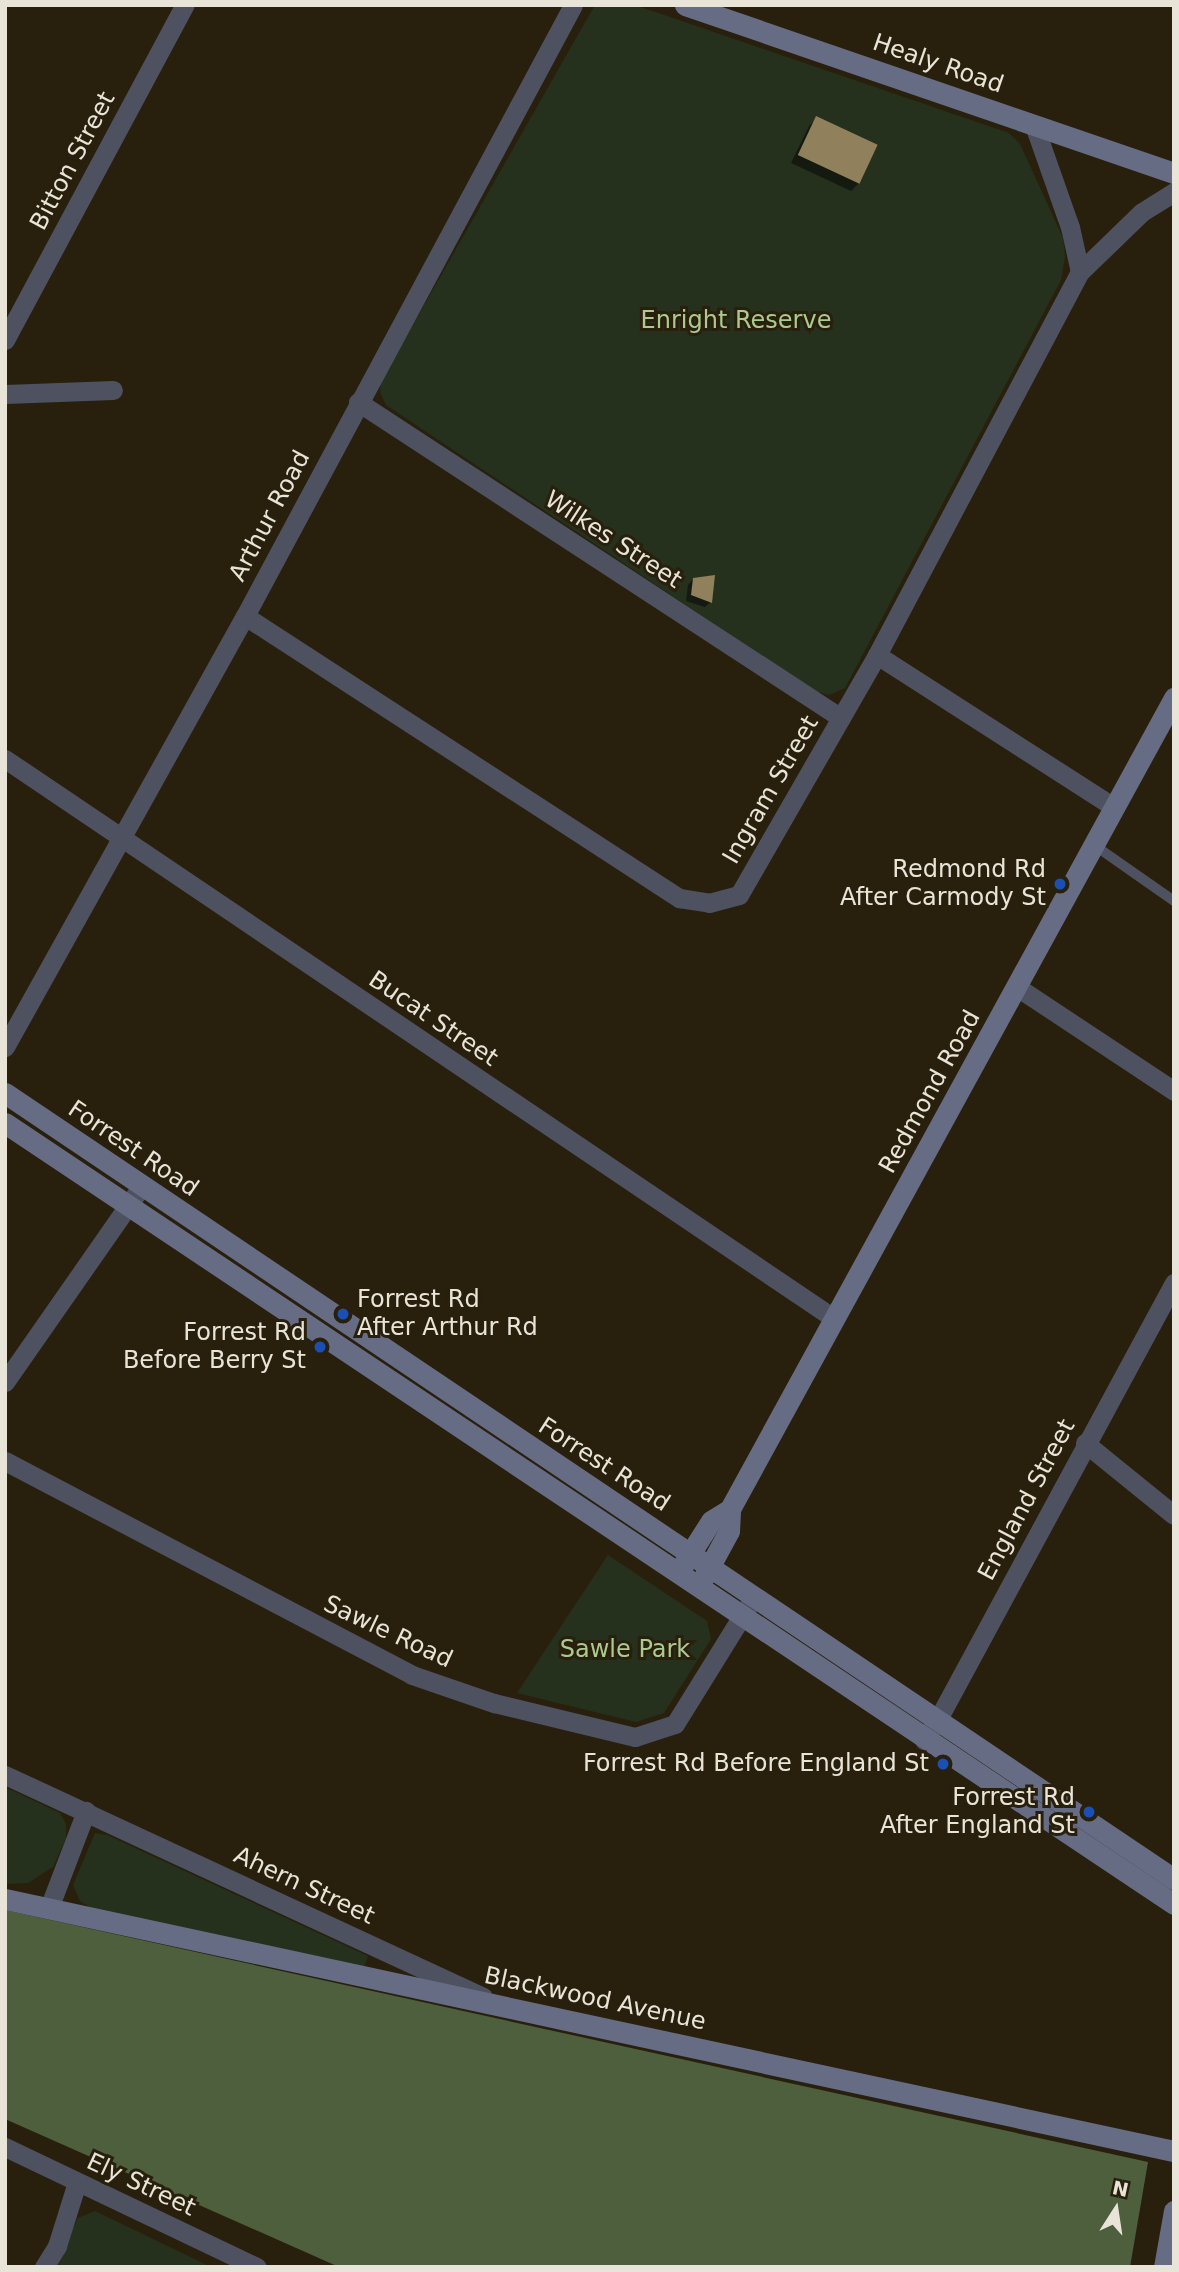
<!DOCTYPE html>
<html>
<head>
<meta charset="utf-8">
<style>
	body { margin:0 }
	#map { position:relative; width:1179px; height:2272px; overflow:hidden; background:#28200d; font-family:"DejaVu Sans",sans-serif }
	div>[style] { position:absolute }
	.green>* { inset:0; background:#26311d }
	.forest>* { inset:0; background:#4d5f3d }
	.shadow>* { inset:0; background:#0007 }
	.building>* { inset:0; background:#90805b; transform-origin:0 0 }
	.lane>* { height:10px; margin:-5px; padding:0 5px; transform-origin:5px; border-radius:5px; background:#4d5160 }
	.street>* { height:19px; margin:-9.5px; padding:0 9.5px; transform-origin:9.5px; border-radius:9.5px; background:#4d5160 }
	.secondary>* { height:21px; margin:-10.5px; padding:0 10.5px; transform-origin:10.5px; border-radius:10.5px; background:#666c84 }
	.dots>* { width:19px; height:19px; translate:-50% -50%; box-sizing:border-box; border:4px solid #28200d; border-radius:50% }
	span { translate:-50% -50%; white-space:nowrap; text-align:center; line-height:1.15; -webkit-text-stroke:6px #28200d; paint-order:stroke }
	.street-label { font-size:24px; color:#e9e4d8 }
	.park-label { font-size:24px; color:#abca8f }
	.poi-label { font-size:24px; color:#e9e4d8 }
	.right { translate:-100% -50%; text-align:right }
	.left { translate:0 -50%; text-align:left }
	.frame { position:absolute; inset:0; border:7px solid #e9e4d8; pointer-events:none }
	.north { position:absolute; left:1081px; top:2174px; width:70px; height:70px; -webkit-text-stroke:5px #28200d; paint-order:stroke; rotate:12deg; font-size:19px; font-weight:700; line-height:28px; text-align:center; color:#e9e4d8 }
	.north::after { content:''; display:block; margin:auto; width:24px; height:32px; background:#e9e4d8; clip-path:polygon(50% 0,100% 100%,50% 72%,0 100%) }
</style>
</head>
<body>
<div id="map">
	<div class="green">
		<i style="clip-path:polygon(595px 5px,635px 5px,1009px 133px,1020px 144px,1063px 238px,1065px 257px,1061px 280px,845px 688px,829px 695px,815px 691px,386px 405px,380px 392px,381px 381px)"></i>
		<i style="clip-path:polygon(608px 1555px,707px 1621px,711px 1639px,664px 1713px,636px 1722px,517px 1693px)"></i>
		<i style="clip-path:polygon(5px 1787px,60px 1813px,66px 1824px,66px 1838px,53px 1867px,28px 1883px,5px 1884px)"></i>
		<i style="clip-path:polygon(95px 1833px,107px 1835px,368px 1956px,364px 1967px,100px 1913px,80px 1901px,73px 1885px)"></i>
		<i style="clip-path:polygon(95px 2211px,211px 2267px,54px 2267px,78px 2218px)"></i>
	</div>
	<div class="forest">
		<i style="clip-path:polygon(5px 1910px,1148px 2162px,1130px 2267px,339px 2267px,5px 2119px)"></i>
	</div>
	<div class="shadow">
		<i style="clip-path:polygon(817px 118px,859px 183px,851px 191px,791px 163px,809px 126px)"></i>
		<i style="clip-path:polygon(693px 579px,711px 602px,705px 607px,686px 601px,688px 585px)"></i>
	</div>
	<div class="building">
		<i style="left:816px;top:116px;width:68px;height:43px;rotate:25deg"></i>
		<i style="clip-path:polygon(715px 575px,712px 603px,691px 595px,693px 578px)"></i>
	</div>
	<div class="lane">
		<i style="left:1094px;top:845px;width:98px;rotate:35deg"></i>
	</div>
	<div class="street">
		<i style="left:1034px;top:125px;width:108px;rotate:70.6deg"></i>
		<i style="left:1070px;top:227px;width:46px;rotate:77.5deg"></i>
		<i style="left:5px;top:340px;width:380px;rotate:-61.8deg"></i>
		<i style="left:5px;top:394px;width:108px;rotate:-2.1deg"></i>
		<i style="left:358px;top:402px;width:577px;rotate:33.19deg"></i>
		<i style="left:245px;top:616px;width:518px;rotate:33.01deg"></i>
		<i style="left:679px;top:898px;width:30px;rotate:9deg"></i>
		<i style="left:709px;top:903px;width:31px;rotate:-15deg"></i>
		<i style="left:739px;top:895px;width:277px;rotate:-60.1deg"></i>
		<i style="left:877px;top:655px;width:433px;rotate:-62.1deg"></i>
		<i style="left:1080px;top:272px;width:86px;rotate:-44.1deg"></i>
		<i style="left:1142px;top:212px;width:38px;rotate:-32deg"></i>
		<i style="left:877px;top:655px;width:279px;rotate:32.7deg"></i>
		<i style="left:5px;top:759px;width:1001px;rotate:34.01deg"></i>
		<i style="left:1017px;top:987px;width:188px;rotate:33.5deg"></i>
		<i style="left:5px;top:1047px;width:493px;rotate:-60.9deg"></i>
		<i style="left:245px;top:616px;width:693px;rotate:-61.77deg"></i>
		<i style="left:5px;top:1382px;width:238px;rotate:-55.1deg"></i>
		<i style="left:1085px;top:1443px;width:114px;rotate:39deg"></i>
		<i style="left:5px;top:1461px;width:460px;rotate:27.7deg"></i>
		<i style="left:412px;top:1675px;width:87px;rotate:18.9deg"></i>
		<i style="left:494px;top:1703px;width:145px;rotate:13.6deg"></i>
		<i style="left:635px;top:1737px;width:42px;rotate:-18deg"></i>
		<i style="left:675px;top:1724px;width:148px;rotate:-58.2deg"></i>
		<i style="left:924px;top:1740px;width:23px;rotate:-56deg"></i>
		<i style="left:937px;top:1721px;width:498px;rotate:-61.6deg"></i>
		<i style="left:5px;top:1775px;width:527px;rotate:24.91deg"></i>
		<i style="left:49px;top:1908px;width:104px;rotate:-69.1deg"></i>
		<i style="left:5px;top:2147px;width:279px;rotate:25.5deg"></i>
		<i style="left:44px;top:2267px;width:25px;rotate:-58deg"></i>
		<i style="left:57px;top:2246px;width:67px;rotate:-72.6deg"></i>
	</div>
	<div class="secondary">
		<i style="left:685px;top:5px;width:517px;rotate:18.96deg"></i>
		<i style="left:5px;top:1093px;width:1409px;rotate:33.92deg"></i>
		<i style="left:5px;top:1123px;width:1406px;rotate:33.75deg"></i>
		<i style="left:683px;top:1565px;width:52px;rotate:-57.5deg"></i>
		<i style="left:711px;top:1521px;width:22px;rotate:-32deg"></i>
		<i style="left:704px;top:1577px;width:52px;rotate:-61.5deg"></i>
		<i style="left:729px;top:1531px;width:22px;rotate:-87deg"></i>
		<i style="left:730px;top:1509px;width:925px;rotate:-61.3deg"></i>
		<i style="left:5px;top:1899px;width:1196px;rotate:12.17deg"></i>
		<i style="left:1164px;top:2267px;width:57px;rotate:-79.9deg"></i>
	</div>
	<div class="dots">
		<i style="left:1060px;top:884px;background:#1a4fb4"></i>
		<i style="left:343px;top:1314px;background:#1a4fb4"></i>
		<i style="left:320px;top:1347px;background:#1a4fb4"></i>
		<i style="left:943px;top:1764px;background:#1a4fb4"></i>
		<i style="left:1089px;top:1812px;background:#1a4fb4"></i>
	</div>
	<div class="street-label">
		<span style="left:938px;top:64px;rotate:19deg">Healy Road</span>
		<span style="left:73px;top:161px;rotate:-62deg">Bitton Street</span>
		<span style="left:270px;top:516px;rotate:-62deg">Arthur Road</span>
		<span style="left:613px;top:540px;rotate:33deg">Wilkes Street</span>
		<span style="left:771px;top:790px;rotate:-60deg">Ingram Street</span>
		<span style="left:433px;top:1019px;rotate:34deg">Bucat Street</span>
		<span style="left:930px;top:1092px;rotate:-61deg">Redmond Road</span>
		<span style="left:133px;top:1149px;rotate:34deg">Forrest Road</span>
		<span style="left:604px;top:1465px;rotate:33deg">Forrest Road</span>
		<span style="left:1027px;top:1500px;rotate:-62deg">England Street</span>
		<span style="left:388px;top:1632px;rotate:25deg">Sawle Road</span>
		<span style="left:304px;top:1886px;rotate:25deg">Ahern Street</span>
		<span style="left:595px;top:1999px;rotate:12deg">Blackwood Avenue</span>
		<span style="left:141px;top:2185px;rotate:25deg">Ely Street</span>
	</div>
	<div class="park-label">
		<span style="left:736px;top:321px">Enright Reserve</span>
		<span style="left:625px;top:1650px">Sawle Park</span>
	</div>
	<div class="poi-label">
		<span class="right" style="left:1046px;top:884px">Redmond Rd<br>After Carmody St</span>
		<span class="left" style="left:357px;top:1314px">Forrest Rd<br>After Arthur Rd</span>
		<span class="right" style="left:306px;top:1347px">Forrest Rd<br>Before Berry St</span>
		<span class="right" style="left:929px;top:1764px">Forrest Rd Before England St</span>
		<span class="right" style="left:1075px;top:1812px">Forrest Rd<br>After England St</span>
	</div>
	<div class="frame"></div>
	<div class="north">N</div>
</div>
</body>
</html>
